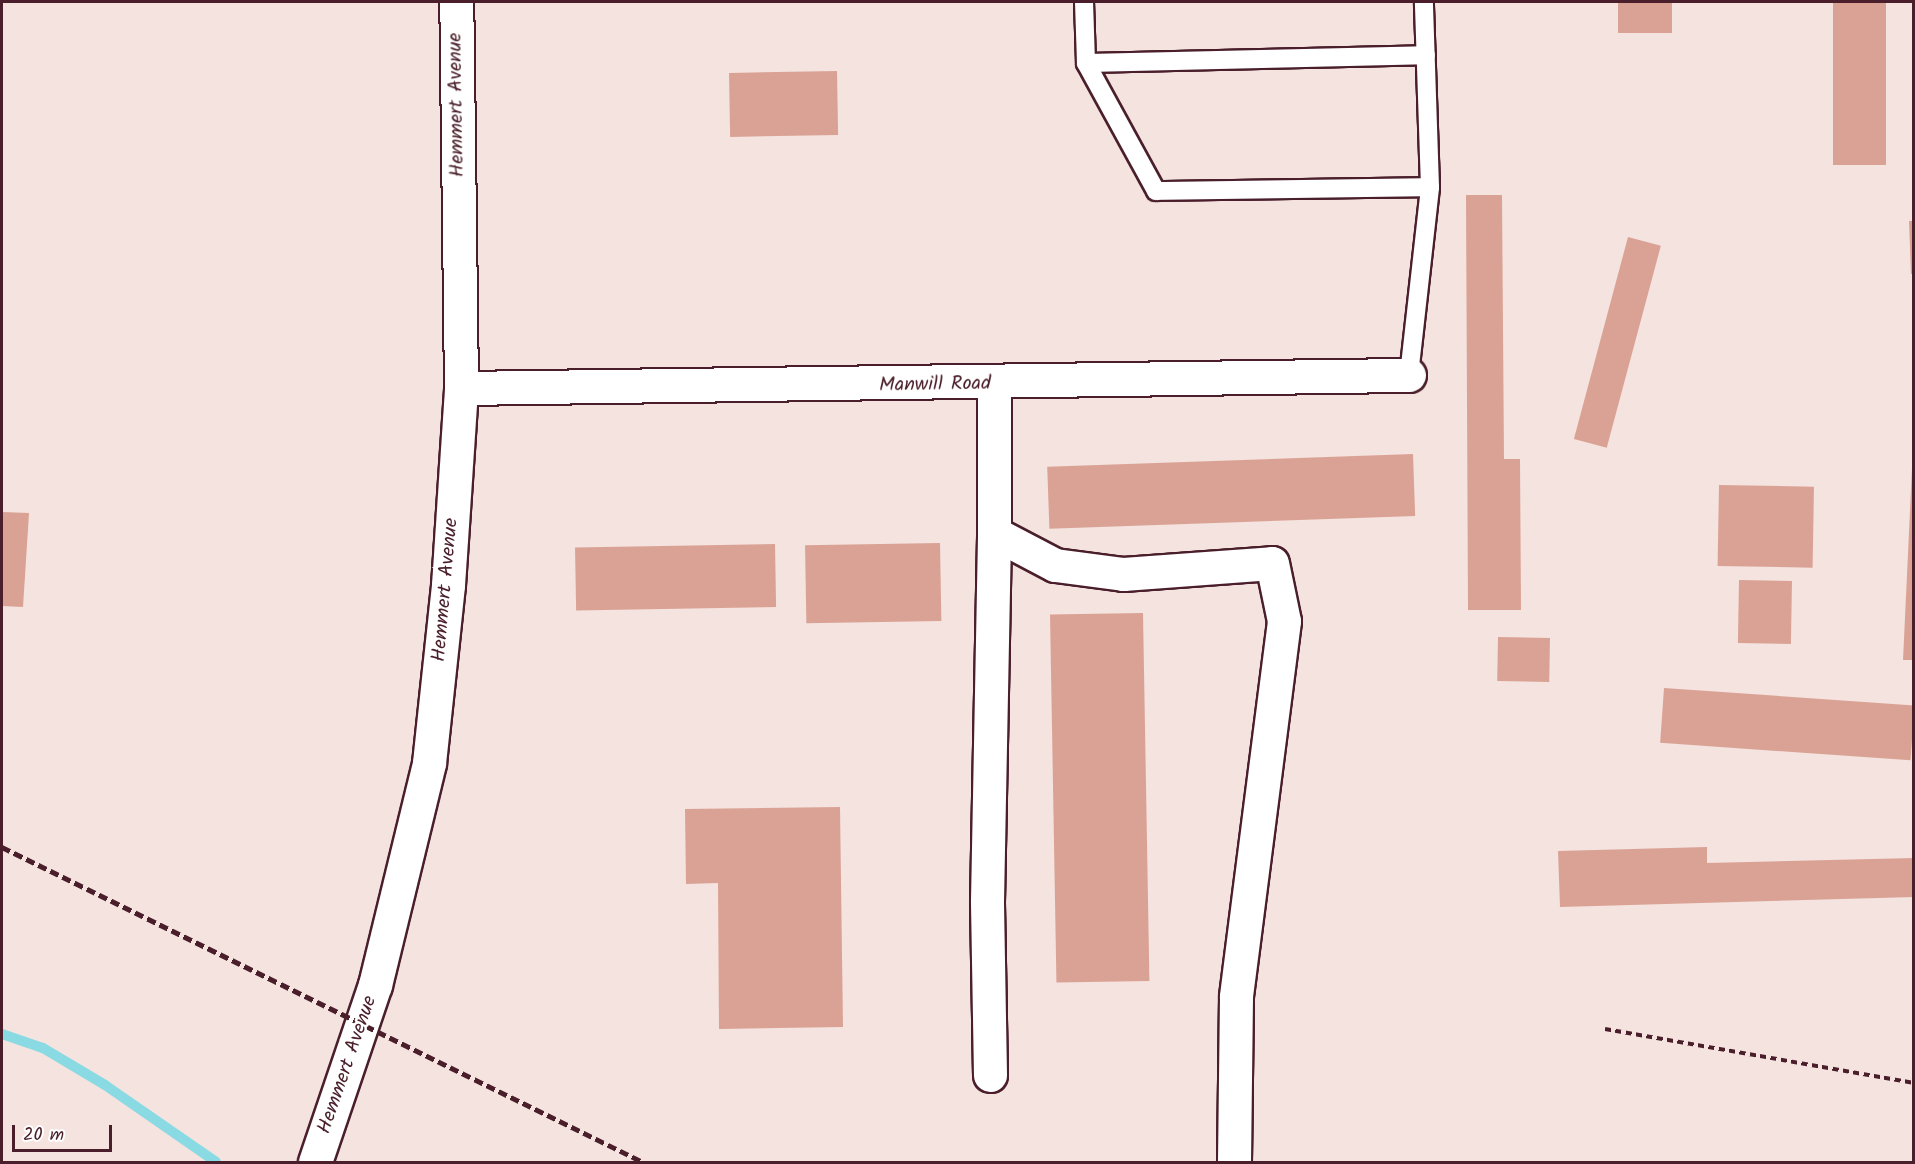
<!DOCTYPE html>
<html>
<head>
<meta charset="utf-8">
<style>
	body { margin:0 }
	#map { position:relative; width:1915px; height:1164px; overflow:hidden; background:#f4e3df; font-family:Kalam,sans-serif }
	div>[style] { position:absolute }
	.stream>* { height:10px; margin:-5px; padding:0 5px; transform-origin:5px; border-radius:5px; background:#89dae2 }
	.building>* { inset:0; background:#daa295; transform-origin:0 0 }
	.path>* { height:4px; margin-top:-2px; transform-origin:0; background:repeating-linear-gradient(90deg,#4a1f2b 0 6px,transparent 0 10.5px) }
	.roads { filter:drop-shadow(2px 0 #4a1f2b) drop-shadow(-2px 0 #4a1f2b) drop-shadow(0 2px #4a1f2b) drop-shadow(0 -2px #4a1f2b) }
	.lane>* { height:18px; margin:-9px; padding:0 9px; transform-origin:9px; border-radius:9px; background:#fff }
	.street>* { height:33px; margin:-16.5px; padding:0 16.5px; transform-origin:16.5px; border-radius:16.5px; background:#fff }
	.secondary>* { height:33px; margin:-16.5px; padding:0 16.5px; transform-origin:16.5px; border-radius:16.5px; background:#fff }
	.rail>* { height:4.5px; margin-top:-2.25px; transform-origin:0; background:repeating-linear-gradient(90deg,#4a1f2b 0 9px,transparent 0 13.5px) }
	span { translate:-50% -50%; white-space:nowrap; text-align:center; line-height:1.15; -webkit-text-stroke:5px #fff; paint-order:stroke }
	.street-label { font-size:20px; color:#4a1f2b }
	.frame { position:absolute; inset:0; border:3px solid #4a1f2b; pointer-events:none }
	.scale { position:absolute; left:12px; top:1125px; width:100px; height:27px; box-sizing:border-box; border:3px solid #4a1f2b; border-top:0; padding-left:8px; font-size:18px; line-height:21px; white-space:nowrap; color:#4a1f2b; -webkit-text-stroke:4px #fff; paint-order:stroke }
</style>
</head>
<body>
<div id="map">
	<div class="stream">
		<i style="left:2px;top:1034px;width:43px;rotate:18.9deg"></i>
		<i style="left:43px;top:1048px;width:72px;rotate:30.8deg"></i>
		<i style="left:105px;top:1085px;width:135px;rotate:34.7deg"></i>
	</div>
	<div class="building">
		<i style="left:1618px;top:2px;width:54px;height:31px"></i>
		<i style="left:1833px;top:2px;width:53px;height:163px"></i>
		<i style="left:837px;top:71px;width:64px;height:108px;rotate:89deg"></i>
		<i style="clip-path:polygon(1466px 195px,1502px 195px,1504px 459px,1520px 459px,1521px 610px,1468px 610px)"></i>
		<i style="clip-path:polygon(1909px 221px,1914px 221px,1914px 274px,1911px 274px)"></i>
		<i style="left:1628px;top:237px;width:34px;height:209px;rotate:15deg"></i>
		<i style="left:1413px;top:454px;width:62px;height:366px;rotate:88deg"></i>
		<i style="clip-path:polygon(1912px 468px,1914px 468px,1914px 660px,1903px 660px)"></i>
		<i style="left:1719px;top:485px;width:95px;height:81px;rotate:1deg"></i>
		<i style="clip-path:polygon(2px 512px,29px 513px,23px 607px,2px 606px)"></i>
		<i style="left:940px;top:543px;width:78px;height:135px;rotate:89deg"></i>
		<i style="left:775px;top:544px;width:63px;height:200px;rotate:89deg"></i>
		<i style="left:1739px;top:580px;width:53px;height:63px;rotate:1deg"></i>
		<i style="left:1143px;top:613px;width:368px;height:93px;rotate:89deg"></i>
		<i style="left:1498px;top:637px;width:52px;height:44px;rotate:1deg"></i>
		<i style="left:1664px;top:688px;width:251px;height:55px;rotate:4deg"></i>
		<i style="clip-path:polygon(840px 807px,843px 1027px,719px 1029px,718px 883px,686px 884px,685px 809px)"></i>
		<i style="clip-path:polygon(1707px 847px,1707px 863px,1914px 858px,1914px 897px,1560px 907px,1558px 851px)"></i>
	</div>
	<div class="path">
		<i style="left:1605px;top:1029px;width:314px;rotate:9.9deg"></i>
	</div>
	<div class="roads">
		<div class="lane">
			<i style="left:1084px;top:2px;width:61px;rotate:88.1deg"></i>
			<i style="left:1086px;top:63px;width:340px;rotate:-1.3deg"></i>
			<i style="left:1086px;top:63px;width:146px;rotate:61.3deg"></i>
			<i style="left:1156px;top:191px;width:274px;rotate:-0.8deg"></i>
			<i style="left:1409px;top:375px;width:189px;rotate:-83.6deg"></i>
			<i style="left:1430px;top:187px;width:185px;rotate:-91.9deg"></i>
		</div>
		<div class="street">
			<i style="left:994px;top:384px;width:149px;rotate:90deg"></i>
			<i style="left:994px;top:533px;width:69px;rotate:27.7deg"></i>
			<i style="left:1055px;top:565px;width:69px;rotate:7.5deg"></i>
			<i style="left:1123px;top:574px;width:149px;rotate:-4.2deg"></i>
			<i style="left:1272px;top:563px;width:59px;rotate:78.3deg"></i>
			<i style="left:1284px;top:621px;width:379px;rotate:97.3deg"></i>
			<i style="left:1236px;top:997px;width:165px;rotate:90.7deg"></i>
			<i style="left:461px;top:388px;width:948px;rotate:-0.79deg"></i>
			<i style="left:990px;top:1075px;width:174px;rotate:-91deg"></i>
			<i style="left:987px;top:901px;width:368px;rotate:-88.9deg"></i>
		</div>
		<div class="secondary">
			<i style="left:315px;top:1162px;width:187px;rotate:-71.3deg"></i>
			<i style="left:375px;top:985px;width:228px;rotate:-76.3deg"></i>
			<i style="left:429px;top:763px;width:179px;rotate:-83.9deg"></i>
			<i style="left:448px;top:585px;width:197px;rotate:-86.2deg"></i>
			<i style="left:461px;top:388px;width:386px;rotate:-90.7deg"></i>
		</div>
	</div>
	<div class="rail">
		<i style="left:2px;top:847px;width:714px;rotate:26.17deg"></i>
	</div>
	<div class="street-label">
		<span style="left:457px;top:105px;rotate:-91deg">Hemmert Avenue</span>
		<span style="left:935px;top:385px;rotate:-1deg">Manwill Road</span>
		<span style="left:446px;top:590px;rotate:-85deg">Hemmert Avenue</span>
		<span style="left:348px;top:1065px;rotate:-71deg">Hemmert Avenue</span>
	</div>
	<div class="frame"></div>
	<div class="scale">20 m</div>
</div>
</body>
</html>
